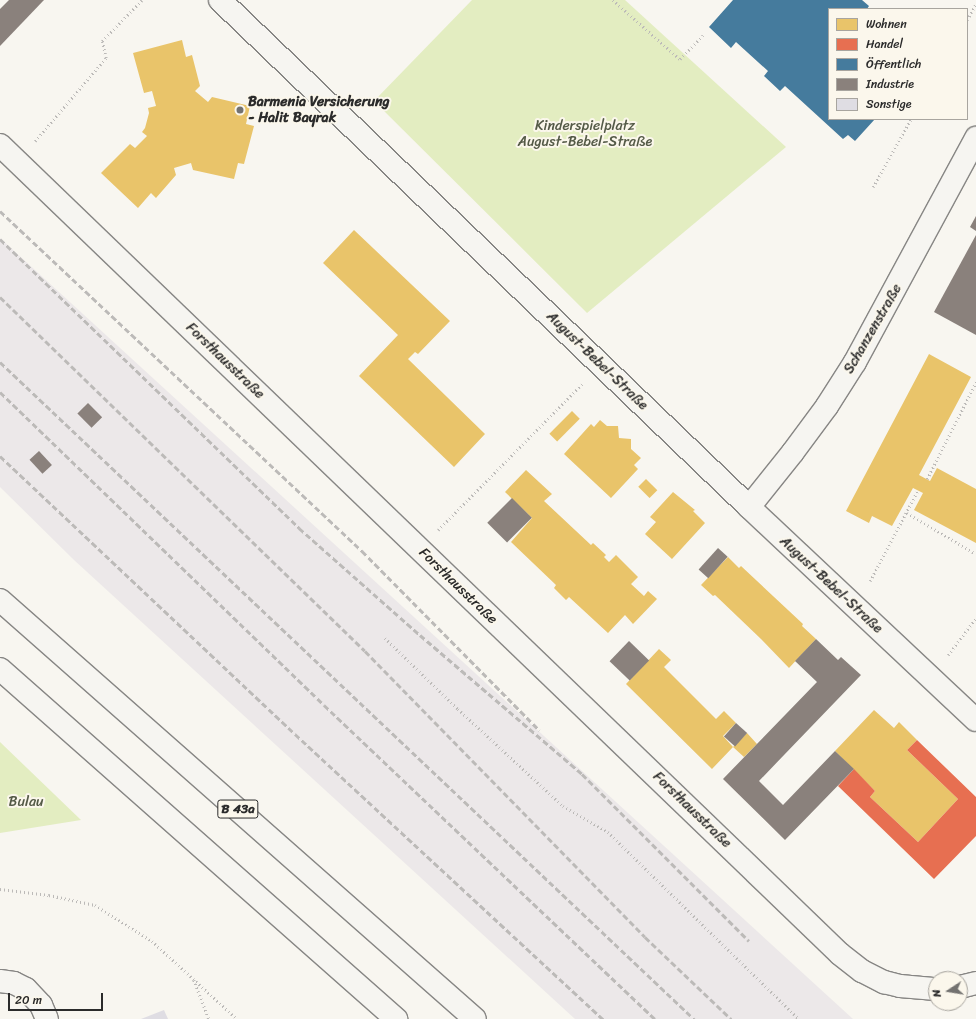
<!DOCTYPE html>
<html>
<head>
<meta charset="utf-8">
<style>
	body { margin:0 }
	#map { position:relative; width:976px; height:1019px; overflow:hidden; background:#f8f6f0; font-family:Sriracha,sans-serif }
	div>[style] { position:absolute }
	.built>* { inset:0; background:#ece8e9 }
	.green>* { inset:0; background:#e3edc1 }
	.homes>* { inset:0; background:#e9c46a; transform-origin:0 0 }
	.shops>* { inset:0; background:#e76f51 }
	.public>* { inset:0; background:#457b9d }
	.industry>* { inset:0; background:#8a817c; transform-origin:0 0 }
	.building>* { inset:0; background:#dfdde3 }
	.path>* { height:2.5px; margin-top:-1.25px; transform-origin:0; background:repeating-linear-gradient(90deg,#bcbab8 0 1px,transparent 0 4px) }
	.roads { filter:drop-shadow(1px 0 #878684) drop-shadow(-1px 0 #878684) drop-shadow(0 1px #878684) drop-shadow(0 -1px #878684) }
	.minor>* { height:22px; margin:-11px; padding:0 11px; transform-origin:11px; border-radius:11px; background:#f6f5f1 }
	.highway>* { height:22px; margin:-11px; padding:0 11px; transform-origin:11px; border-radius:11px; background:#f6f5f1 }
	.rail>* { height:3px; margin-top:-1.5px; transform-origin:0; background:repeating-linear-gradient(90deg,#bcbab8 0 6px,transparent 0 9px) }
	.dots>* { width:11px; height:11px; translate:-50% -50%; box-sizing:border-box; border:2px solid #fbf7ec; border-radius:50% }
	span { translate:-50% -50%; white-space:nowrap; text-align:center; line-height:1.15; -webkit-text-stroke:4px #fbf7ec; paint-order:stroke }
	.shield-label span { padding:1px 3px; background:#fbf7ec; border:1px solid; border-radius:3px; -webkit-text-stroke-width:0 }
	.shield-label { font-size:13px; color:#2b2b2b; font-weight:700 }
	.poi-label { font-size:14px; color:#2b2b2b; font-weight:700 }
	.left { translate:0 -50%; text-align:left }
	.park-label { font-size:14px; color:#545a47 }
	.street-label { font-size:14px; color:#2b2b2b }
	.legend { position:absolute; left:828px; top:8px; width:140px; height:112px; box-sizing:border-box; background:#fbf7ec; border:1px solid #a8a59f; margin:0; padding:5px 7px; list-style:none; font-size:12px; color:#2b2b2b }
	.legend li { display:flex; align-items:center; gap:8px; height:20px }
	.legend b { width:20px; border:1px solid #a8a59f }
	.north { position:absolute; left:928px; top:971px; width:40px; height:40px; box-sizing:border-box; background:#fbf7ec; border:1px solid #a8a59f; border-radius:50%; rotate:258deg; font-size:11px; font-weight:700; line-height:16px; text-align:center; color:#2b2b2b }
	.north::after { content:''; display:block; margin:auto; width:14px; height:18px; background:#737270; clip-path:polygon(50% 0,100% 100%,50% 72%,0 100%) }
	.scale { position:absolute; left:8px; top:993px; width:95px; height:18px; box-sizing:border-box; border:2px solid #2b2b2b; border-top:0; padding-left:5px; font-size:12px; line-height:14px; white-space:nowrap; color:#2b2b2b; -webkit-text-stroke:3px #fbf7ec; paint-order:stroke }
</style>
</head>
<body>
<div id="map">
	<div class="built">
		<i style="clip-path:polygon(0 238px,853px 1019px,575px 1019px,74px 560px,0 487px)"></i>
	</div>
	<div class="green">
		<i style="clip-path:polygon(472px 0,625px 0,786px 147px,587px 313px,374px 101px)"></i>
		<i style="clip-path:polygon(0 742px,81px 820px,0 833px)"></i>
	</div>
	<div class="homes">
		<i style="clip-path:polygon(182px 40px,186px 57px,192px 55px,200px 86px,195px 91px,208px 102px,212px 97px,250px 106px,246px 124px,254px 126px,244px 164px,238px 163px,234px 179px,193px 170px,191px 163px,174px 168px,176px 175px,156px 198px,151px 193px,138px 208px,101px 173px,130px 144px,135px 148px,147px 136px,142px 132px,145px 128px,149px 113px,148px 108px,156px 106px,152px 91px,144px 93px,133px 53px)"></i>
		<i style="clip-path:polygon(354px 230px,450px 321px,418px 354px,415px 352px,408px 359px,485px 434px,454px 467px,359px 376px,398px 335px,323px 263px)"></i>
		<i style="clip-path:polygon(929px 354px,971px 377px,919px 475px,930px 481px,937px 468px,976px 489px,976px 543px,914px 510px,923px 493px,913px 488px,892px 526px,872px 516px,869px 523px,846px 511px)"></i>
		<i style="left:572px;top:411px;width:11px;height:32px;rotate:45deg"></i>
		<i style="clip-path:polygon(600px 420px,607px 426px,618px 426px,619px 438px,631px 439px,631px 449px,641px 458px,634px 465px,638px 469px,611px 498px,564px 454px,591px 424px,594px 427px)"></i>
		<i style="clip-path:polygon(526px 470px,552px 494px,544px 501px,591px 545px,593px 543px,606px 555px,604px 557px,609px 562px,616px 555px,638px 577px,631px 584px,644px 596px,648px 591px,657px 599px,633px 624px,625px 615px,608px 633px,569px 597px,566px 600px,554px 588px,556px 585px,511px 542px,532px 518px,505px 492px)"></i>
		<i style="left:646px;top:479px;width:16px;height:11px;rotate:45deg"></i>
		<i style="clip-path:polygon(673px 492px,695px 510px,693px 511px,705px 523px,672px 559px,645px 534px,656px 522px,650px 517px)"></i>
		<i style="clip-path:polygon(728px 557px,739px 568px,741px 566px,803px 624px,802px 626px,816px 639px,789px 668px,761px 639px,715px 595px,713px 596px,701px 585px)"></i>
		<i style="clip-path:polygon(659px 649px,671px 660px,664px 667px,716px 719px,724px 711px,736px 723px,723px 736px,733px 747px,747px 733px,757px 744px,744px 757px,733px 747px,712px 769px,626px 684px)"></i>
		<i style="clip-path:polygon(874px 710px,894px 728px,899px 722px,917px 740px,907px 750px,958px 799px,918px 842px,870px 797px,875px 791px,835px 751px)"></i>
	</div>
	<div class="shops">
		<i style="clip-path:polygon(917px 740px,976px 797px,976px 836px,934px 879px,838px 786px,854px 769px,875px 791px,870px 797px,918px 842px,958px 799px,907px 750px)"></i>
	</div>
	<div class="public">
		<i style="clip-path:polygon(733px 0,862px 0,869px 6px,867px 9px,829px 9px,829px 119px,875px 119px,855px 141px,848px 135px,843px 139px,785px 86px,780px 91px,764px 76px,768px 71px,736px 42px,731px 48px,709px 27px)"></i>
	</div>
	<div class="industry">
		<i style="clip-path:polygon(9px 0,44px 0,0 46px,0 9px)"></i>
		<i style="clip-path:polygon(976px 216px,976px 231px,970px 227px)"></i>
		<i style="clip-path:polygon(976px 235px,976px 335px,934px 312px)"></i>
		<i style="left:88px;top:403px;width:20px;height:15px;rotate:45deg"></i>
		<i style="left:39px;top:451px;width:19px;height:13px;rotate:47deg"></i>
		<i style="left:512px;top:498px;width:28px;height:35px;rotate:45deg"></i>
		<i style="left:718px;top:548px;width:13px;height:29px;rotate:42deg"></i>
		<i style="clip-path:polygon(816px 639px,838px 660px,841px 657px,861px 675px,759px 781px,783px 805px,835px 751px,854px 769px,785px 840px,723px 779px,817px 682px,795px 661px)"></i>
		<i style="left:629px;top:641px;width:28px;height:28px;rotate:44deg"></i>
		<i style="left:736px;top:723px;width:15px;height:18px;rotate:42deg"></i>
	</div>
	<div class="building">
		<i style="clip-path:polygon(164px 1010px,168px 1019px,141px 1019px)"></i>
	</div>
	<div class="path">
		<i style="left:613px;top:0;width:89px;rotate:41.4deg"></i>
		<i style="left:680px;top:59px;width:33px;rotate:-46deg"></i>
		<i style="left:967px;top:20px;width:18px;rotate:-61deg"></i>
		<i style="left:35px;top:141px;width:109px;rotate:-49.5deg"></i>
		<i style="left:106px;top:58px;width:17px;rotate:-103deg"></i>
		<i style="left:102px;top:41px;width:57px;rotate:-45.7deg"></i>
		<i style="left:873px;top:187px;width:78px;rotate:-60.8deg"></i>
		<i style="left:927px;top:479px;width:109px;rotate:-63.2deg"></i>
		<i style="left:907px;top:513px;width:80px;rotate:30.7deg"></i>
		<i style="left:438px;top:530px;width:205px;rotate:-45.4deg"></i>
		<i style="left:870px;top:581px;width:103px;rotate:-62.2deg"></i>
		<i style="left:385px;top:638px;width:102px;rotate:44.2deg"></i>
		<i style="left:458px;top:709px;width:143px;rotate:42.7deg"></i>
		<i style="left:563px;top:806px;width:52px;rotate:30deg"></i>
		<i style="left:608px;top:832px;width:267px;rotate:44.4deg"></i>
		<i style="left:948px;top:655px;width:46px;rotate:-52.9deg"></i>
		<i style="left:0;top:889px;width:49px;rotate:7deg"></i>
		<i style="left:49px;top:895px;width:47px;rotate:12.3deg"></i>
		<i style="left:95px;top:905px;width:67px;rotate:32.3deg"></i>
		<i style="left:152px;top:941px;width:115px;rotate:42.5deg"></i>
		<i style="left:194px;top:980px;width:42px;rotate:69deg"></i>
	</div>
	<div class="roads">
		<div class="minor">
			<i style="left:220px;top:0;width:733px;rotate:43.78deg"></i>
			<i style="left:749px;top:507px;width:311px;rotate:43.2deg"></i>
			<i style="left:0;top:145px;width:1166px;rotate:43.92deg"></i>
			<i style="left:840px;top:954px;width:28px;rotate:38deg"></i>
			<i style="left:862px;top:971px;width:25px;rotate:27deg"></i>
			<i style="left:884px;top:982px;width:16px;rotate:14deg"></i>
			<i style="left:900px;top:986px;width:36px;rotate:5deg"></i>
			<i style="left:749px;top:507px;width:70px;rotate:-51.3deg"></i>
			<i style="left:793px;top:452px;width:57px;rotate:-53.5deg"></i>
			<i style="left:827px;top:406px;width:52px;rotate:-57.5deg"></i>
			<i style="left:855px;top:362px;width:255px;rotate:-61.6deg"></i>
			<i style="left:0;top:981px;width:14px;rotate:8deg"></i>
			<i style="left:14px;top:983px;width:13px;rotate:27deg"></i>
			<i style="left:26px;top:989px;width:22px;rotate:47deg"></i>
			<i style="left:41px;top:1005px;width:15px;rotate:67deg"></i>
			<i style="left:960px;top:987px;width:16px;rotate:-14deg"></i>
		</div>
		<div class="highway">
			<i style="left:0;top:600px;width:633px;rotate:41.42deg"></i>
			<i style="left:0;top:669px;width:529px;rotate:41.47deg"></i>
		</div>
	</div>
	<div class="rail">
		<i style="left:0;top:211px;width:497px;rotate:43.2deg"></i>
		<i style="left:362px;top:551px;width:252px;rotate:45.3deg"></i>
		<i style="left:0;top:239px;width:416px;rotate:44deg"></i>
		<i style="left:299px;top:528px;width:162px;rotate:41.5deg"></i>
		<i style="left:420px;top:635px;width:213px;rotate:40.6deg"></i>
		<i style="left:582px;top:774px;width:236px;rotate:45deg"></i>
		<i style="left:0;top:297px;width:508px;rotate:44.12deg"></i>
		<i style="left:365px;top:651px;width:400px;rotate:45.6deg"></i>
		<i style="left:645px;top:937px;width:119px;rotate:43.6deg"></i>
		<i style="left:0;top:362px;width:956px;rotate:43.43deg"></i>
		<i style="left:0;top:392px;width:450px;rotate:44deg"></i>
		<i style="left:324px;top:705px;width:456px;rotate:43.5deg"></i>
		<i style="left:0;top:456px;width:405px;rotate:43.3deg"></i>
		<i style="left:295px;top:734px;width:420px;rotate:42.8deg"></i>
	</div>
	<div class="dots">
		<i style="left:240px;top:110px;background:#737270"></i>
	</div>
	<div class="shield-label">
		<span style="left:238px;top:809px">B 43a</span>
	</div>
	<div class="poi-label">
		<span class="left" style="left:248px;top:110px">Barmenia Versicherung<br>- Halit Bayrak</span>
	</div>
	<div class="park-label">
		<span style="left:585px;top:134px">Kinderspielplatz<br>August-Bebel-Straße</span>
		<span style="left:26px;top:802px">Bulau</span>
	</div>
	<div class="street-label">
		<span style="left:873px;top:329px;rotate:-60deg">Schanzenstraße</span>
		<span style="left:225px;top:361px;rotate:44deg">Forsthausstraße</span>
		<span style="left:597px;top:361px;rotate:44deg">August-Bebel-Straße</span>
		<span style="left:831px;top:585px;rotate:43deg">August-Bebel-Straße</span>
		<span style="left:458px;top:586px;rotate:44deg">Forsthausstraße</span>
		<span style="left:692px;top:810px;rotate:44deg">Forsthausstraße</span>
	</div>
	<ul class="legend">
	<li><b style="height:11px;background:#e9c46a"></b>Wohnen</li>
	<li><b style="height:11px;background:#e76f51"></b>Handel</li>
	<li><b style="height:11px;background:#457b9d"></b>Öffentlich</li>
	<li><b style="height:11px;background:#8a817c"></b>Industrie</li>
	<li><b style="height:11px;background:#dfdde3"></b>Sonstige</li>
	</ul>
	<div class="north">N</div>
	<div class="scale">20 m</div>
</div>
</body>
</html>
